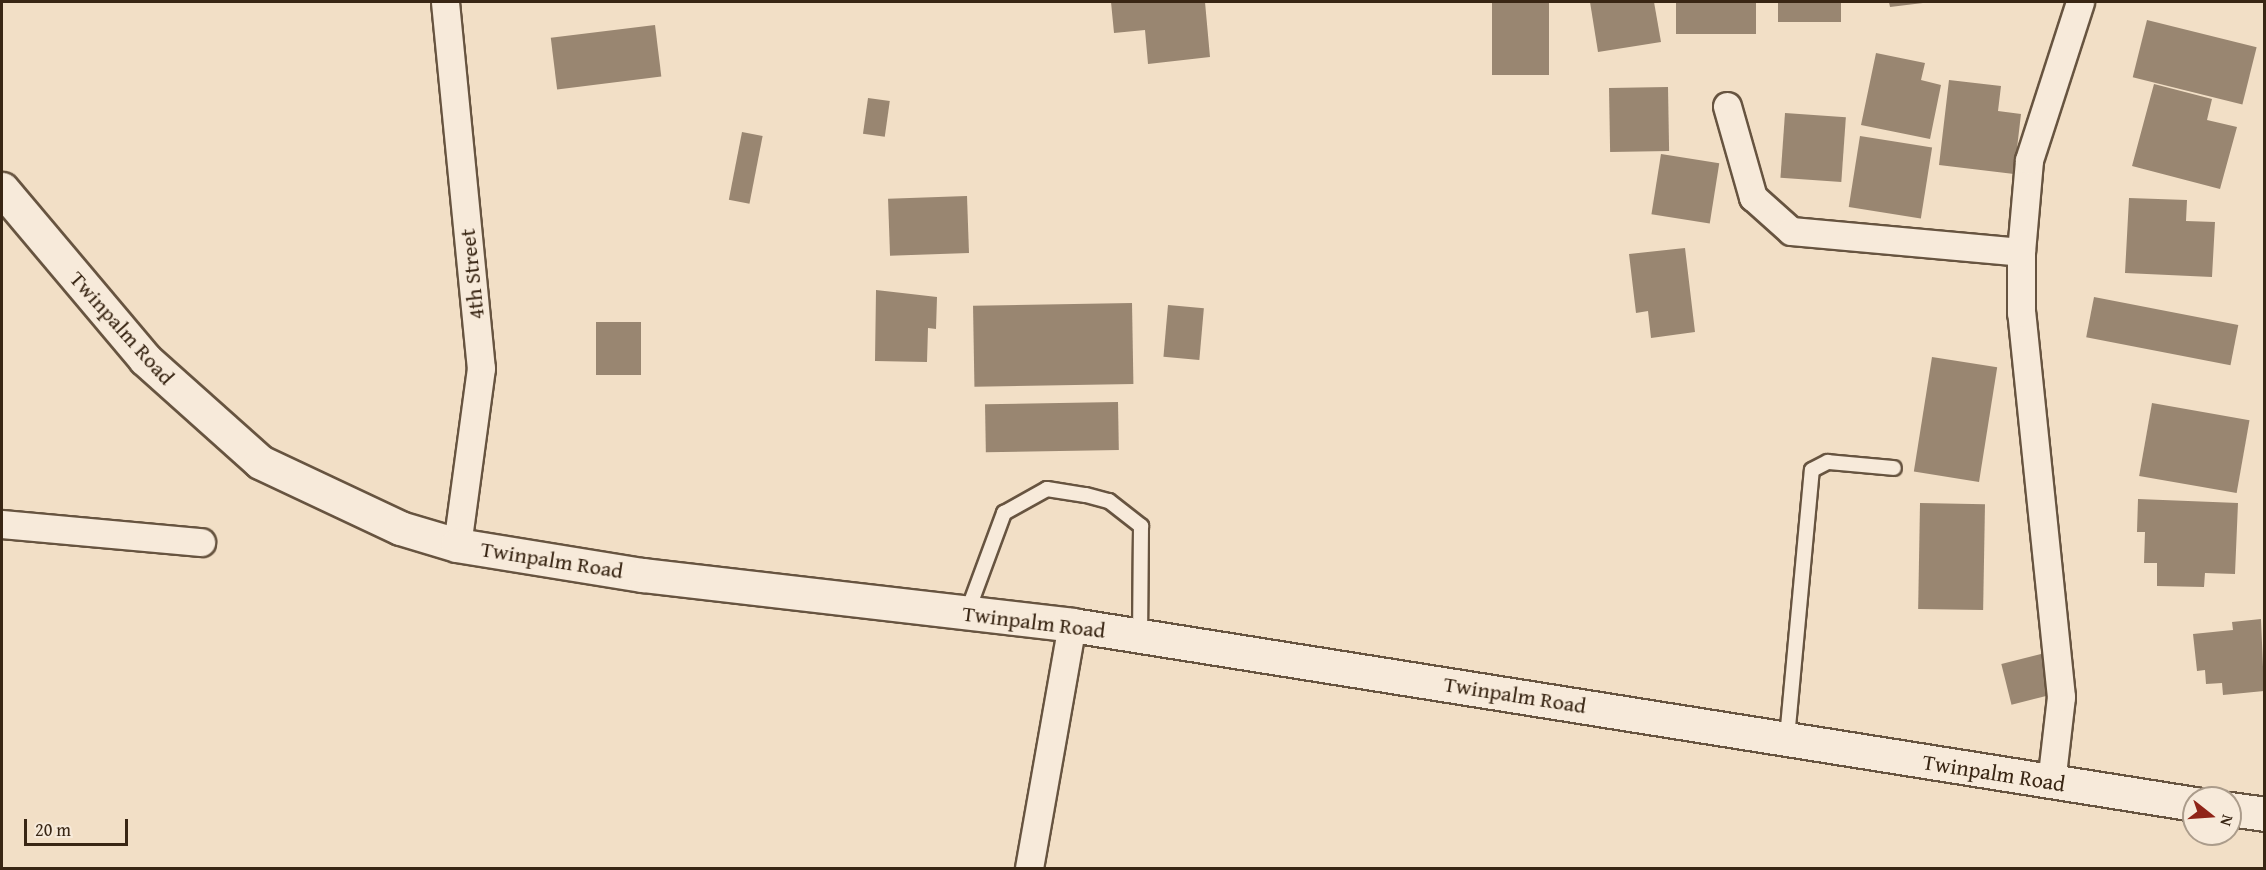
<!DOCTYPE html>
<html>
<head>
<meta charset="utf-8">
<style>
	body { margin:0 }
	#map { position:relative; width:2266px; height:870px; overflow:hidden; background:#f2dfc6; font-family:"Gentium Book Plus",serif }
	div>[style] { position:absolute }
	.building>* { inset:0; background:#998671; transform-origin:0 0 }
	.roads { filter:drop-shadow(2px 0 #675440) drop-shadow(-2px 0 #675440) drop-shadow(0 2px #675440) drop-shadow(0 -2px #675440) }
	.lane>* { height:14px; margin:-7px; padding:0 7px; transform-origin:7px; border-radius:7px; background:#f7eada }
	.street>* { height:27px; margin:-13.5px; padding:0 13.5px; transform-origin:13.5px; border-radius:13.5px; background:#f7eada }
	.secondary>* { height:33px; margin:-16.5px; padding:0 16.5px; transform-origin:16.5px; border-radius:16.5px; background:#f7eada }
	span { translate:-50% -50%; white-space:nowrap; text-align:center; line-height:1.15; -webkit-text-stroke:4.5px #f7eada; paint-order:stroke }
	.street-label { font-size:22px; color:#392614 }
	.frame { position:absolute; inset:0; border:3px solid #392614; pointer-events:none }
	.north { position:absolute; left:2182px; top:786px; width:60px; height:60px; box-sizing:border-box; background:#f7eada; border:2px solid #ab9c8b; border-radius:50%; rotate:107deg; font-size:16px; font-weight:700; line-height:24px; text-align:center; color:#392614 }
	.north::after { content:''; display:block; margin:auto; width:21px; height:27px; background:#8f2418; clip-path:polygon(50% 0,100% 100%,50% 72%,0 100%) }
	.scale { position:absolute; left:24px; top:819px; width:104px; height:27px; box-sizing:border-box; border:3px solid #392614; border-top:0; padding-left:8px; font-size:18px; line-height:21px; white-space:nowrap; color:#392614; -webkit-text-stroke:4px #f7eada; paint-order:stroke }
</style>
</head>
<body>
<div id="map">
	<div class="building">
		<i style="clip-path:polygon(1111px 2px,1205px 2px,1210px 57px,1148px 64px,1145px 30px,1114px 33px)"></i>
		<i style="left:1492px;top:2px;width:57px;height:73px"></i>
		<i style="clip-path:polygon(1590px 2px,1654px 2px,1661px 42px,1598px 52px)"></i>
		<i style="left:1676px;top:2px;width:80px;height:32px"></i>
		<i style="left:1778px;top:2px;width:63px;height:20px"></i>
		<i style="clip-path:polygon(1889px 2px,1923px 2px,1923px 3px,1890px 7px)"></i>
		<i style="left:2147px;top:20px;width:113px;height:59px;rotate:14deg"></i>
		<i style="left:655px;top:25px;width:52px;height:105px;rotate:83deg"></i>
		<i style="clip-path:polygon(1876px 53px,1925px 63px,1921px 80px,1941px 85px,1930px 139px,1861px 125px)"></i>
		<i style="clip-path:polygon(1949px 80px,2001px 86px,1998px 111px,2021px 114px,2014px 174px,1939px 165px)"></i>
		<i style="clip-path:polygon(2154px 84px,2212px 99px,2207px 120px,2237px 127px,2220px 189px,2132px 166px)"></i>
		<i style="left:1668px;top:87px;width:64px;height:59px;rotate:89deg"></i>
		<i style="left:868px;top:98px;width:22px;height:36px;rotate:8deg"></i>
		<i style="left:1785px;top:113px;width:61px;height:65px;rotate:4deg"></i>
		<i style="left:742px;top:132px;width:21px;height:69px;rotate:11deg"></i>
		<i style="left:1860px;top:136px;width:73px;height:72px;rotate:9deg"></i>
		<i style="left:1661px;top:154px;width:59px;height:61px;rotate:9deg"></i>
		<i style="left:967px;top:196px;width:57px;height:79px;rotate:88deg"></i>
		<i style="clip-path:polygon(2129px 198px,2187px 200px,2186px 221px,2215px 222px,2212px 277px,2125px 273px)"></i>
		<i style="clip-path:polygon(1685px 248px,1695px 332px,1651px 338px,1648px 311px,1636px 313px,1629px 254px)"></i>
		<i style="clip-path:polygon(876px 290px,937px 297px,936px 329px,928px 328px,927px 362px,875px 361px)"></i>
		<i style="left:2094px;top:297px;width:147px;height:41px;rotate:11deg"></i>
		<i style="left:1132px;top:303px;width:81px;height:159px;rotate:89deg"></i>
		<i style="left:1168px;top:305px;width:36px;height:52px;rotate:5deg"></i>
		<i style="left:596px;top:322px;width:45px;height:53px"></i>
		<i style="left:1932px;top:357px;width:66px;height:116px;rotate:9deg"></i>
		<i style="left:1118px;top:402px;width:48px;height:133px;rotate:89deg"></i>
		<i style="left:2152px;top:403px;width:99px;height:74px;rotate:10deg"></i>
		<i style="clip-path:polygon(2138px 499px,2238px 503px,2235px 574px,2205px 573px,2204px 587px,2157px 586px,2157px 563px,2144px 563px,2145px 532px,2137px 532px)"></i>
		<i style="left:1920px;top:503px;width:65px;height:106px;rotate:1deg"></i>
		<i style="clip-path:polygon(2261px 619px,2264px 691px,2223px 695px,2222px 683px,2206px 684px,2205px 670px,2197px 671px,2193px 634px,2233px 630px,2232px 622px)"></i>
		<i style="left:2045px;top:653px;width:42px;height:45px;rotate:76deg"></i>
	</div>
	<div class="roads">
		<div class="lane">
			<i style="left:967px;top:613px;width:107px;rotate:-69.7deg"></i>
			<i style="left:1004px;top:513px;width:49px;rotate:-29.2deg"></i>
			<i style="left:1047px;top:489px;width:39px;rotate:9deg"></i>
			<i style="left:1086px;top:495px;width:24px;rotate:15deg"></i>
			<i style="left:1109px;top:501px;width:41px;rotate:38deg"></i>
			<i style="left:1141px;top:526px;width:110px;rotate:90.5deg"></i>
			<i style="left:1787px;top:738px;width:269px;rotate:-84.7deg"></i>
			<i style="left:1812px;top:470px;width:18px;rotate:-27deg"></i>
			<i style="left:1828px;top:462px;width:66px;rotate:5.2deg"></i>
		</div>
		<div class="street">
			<i style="left:445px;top:2px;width:368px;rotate:84.4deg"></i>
			<i style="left:481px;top:368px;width:179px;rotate:97.7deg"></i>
			<i style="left:1727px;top:106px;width:95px;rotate:74.1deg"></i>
			<i style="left:1753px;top:197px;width:51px;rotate:41.8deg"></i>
			<i style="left:1791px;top:231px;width:231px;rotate:5.2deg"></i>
			<i style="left:2px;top:524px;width:200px;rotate:5.2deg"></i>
			<i style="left:2051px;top:783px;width:87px;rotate:-83.4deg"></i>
			<i style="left:2061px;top:697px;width:386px;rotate:-95.9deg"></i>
			<i style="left:2021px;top:313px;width:61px;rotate:-90deg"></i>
			<i style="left:2021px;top:252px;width:92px;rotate:-85deg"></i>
			<i style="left:2029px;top:160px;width:166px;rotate:-72.1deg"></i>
			<i style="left:1029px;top:868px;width:247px;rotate:-80deg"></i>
		</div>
		<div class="secondary">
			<i style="left:2px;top:189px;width:222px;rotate:49.9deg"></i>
			<i style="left:145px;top:359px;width:154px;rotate:41.8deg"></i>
			<i style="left:260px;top:462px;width:155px;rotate:25.2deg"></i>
			<i style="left:400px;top:528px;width:59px;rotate:16.6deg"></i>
			<i style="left:457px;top:545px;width:188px;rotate:9.2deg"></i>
			<i style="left:643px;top:575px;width:432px;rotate:6.6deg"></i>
			<i style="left:1072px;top:625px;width:1136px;rotate:9.06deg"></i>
			<i style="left:2230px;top:809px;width:34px;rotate:8deg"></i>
		</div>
	</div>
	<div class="street-label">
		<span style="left:472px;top:274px;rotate:-96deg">4th Street</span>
		<span style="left:122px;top:328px;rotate:48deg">Twinpalm Road</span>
		<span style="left:552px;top:560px;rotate:9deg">Twinpalm Road</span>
		<span style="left:1034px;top:622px;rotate:7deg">Twinpalm Road</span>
		<span style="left:1515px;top:695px;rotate:9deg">Twinpalm Road</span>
		<span style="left:1994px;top:773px;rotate:9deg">Twinpalm Road</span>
	</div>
	<div class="frame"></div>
	<div class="north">N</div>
	<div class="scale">20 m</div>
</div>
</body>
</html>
